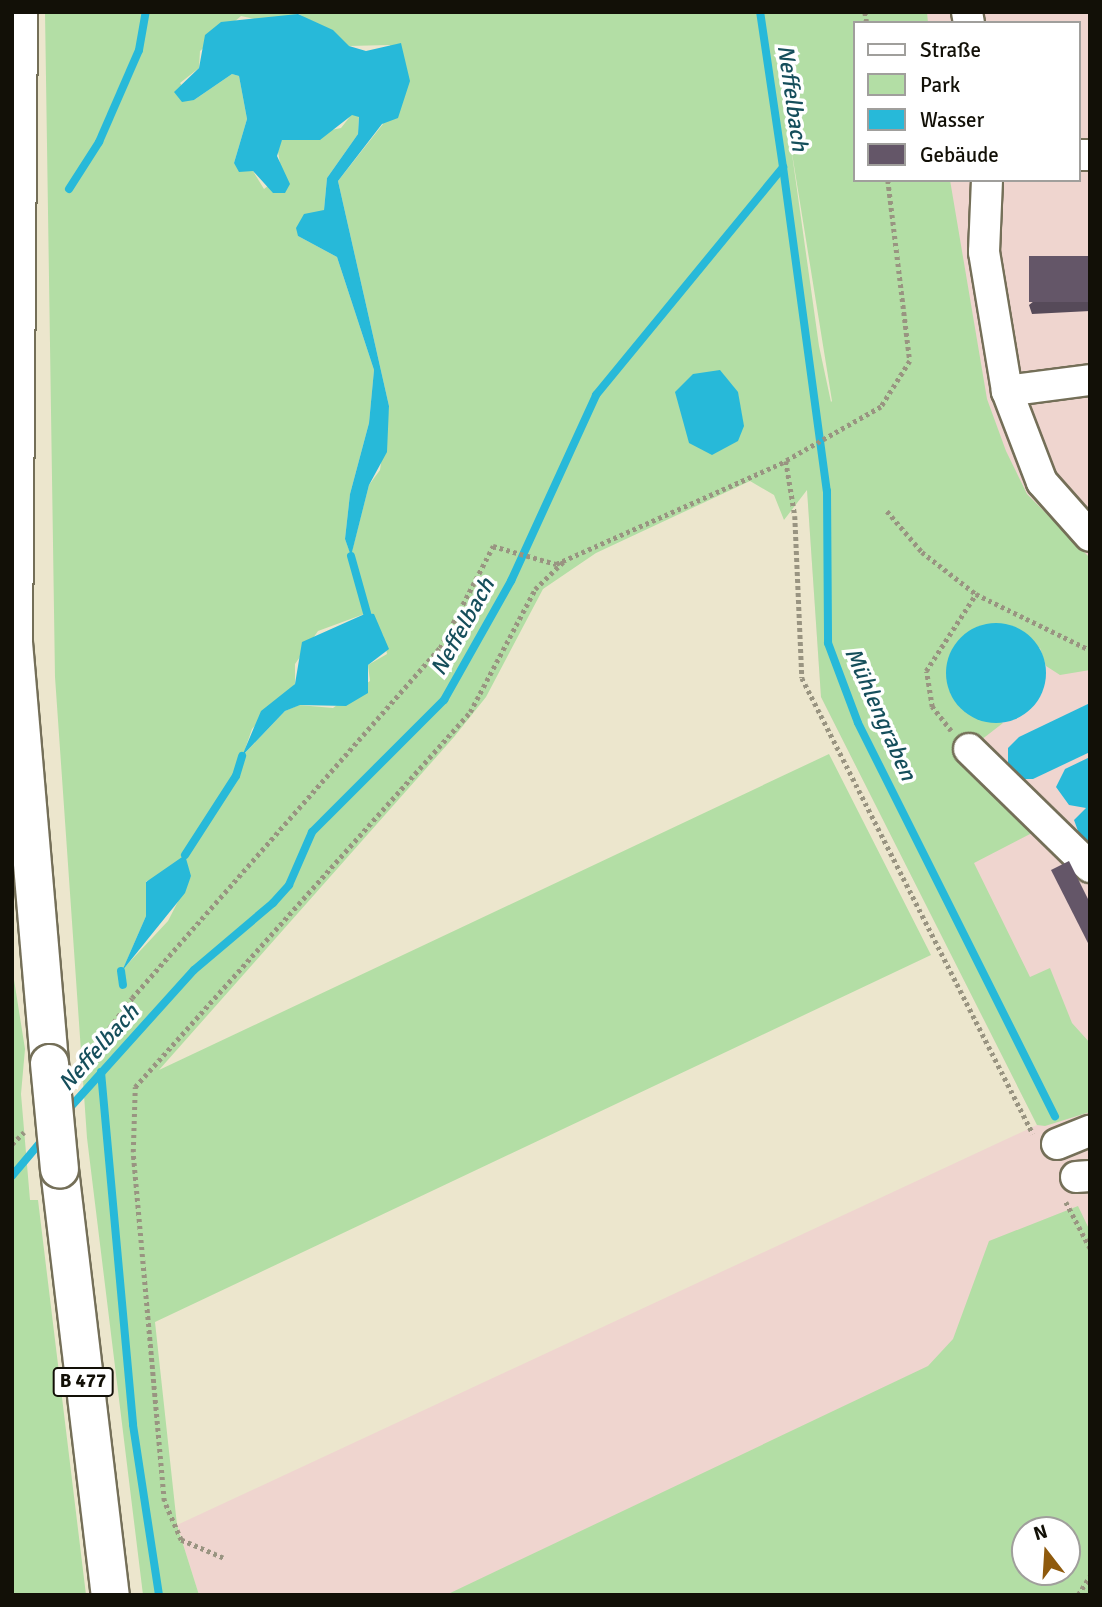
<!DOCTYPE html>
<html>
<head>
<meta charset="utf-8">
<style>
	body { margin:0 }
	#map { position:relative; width:1102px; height:1607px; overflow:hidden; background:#ece6cd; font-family:Signika,sans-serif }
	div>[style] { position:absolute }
	.industrial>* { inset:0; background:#efd5cf }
	.green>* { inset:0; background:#b3dea5 }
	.water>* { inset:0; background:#27b9d9 }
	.round { border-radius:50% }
	.stream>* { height:8px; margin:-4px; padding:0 4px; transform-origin:4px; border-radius:4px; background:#27b9d9 }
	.path>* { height:4.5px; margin-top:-2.25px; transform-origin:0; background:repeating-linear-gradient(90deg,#999481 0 3.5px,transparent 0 7px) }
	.roads { filter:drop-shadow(2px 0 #746f58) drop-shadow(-2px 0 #746f58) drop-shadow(0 2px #746f58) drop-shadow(0 -2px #746f58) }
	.minor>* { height:30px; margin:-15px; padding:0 15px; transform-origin:15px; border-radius:15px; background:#fff }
	.major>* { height:37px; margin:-18.5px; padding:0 18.5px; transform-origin:18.5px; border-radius:18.5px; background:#fff }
	.bridges { filter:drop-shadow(2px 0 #746f58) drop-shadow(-2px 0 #746f58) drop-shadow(0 2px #746f58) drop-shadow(0 -2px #746f58) }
	.major-bridge>* { height:37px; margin:-18.5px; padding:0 18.5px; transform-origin:18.5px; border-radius:18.5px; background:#fff }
	.wall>* { inset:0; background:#564a59 }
	.building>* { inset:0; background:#645668; transform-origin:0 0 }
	span { translate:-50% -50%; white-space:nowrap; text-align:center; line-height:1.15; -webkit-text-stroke:7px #fff; paint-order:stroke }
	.shield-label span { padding:2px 5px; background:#fff; border:2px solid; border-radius:5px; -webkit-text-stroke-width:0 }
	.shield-label { font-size:19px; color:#121007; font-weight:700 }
	.water-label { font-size:23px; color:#154e5b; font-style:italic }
	.frame { position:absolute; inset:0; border:14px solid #121007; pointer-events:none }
	.legend { position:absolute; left:853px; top:21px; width:228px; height:161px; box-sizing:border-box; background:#fff; border:2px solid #a09f9c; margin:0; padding:9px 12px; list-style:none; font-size:21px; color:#121007 }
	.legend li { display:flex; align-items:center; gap:14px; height:35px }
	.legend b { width:35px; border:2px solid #a09f9c }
	.north { position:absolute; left:1011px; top:1516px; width:70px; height:70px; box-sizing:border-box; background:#fff; border:2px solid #a09f9c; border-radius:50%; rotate:343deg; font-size:19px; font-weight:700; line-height:28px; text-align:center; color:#121007 }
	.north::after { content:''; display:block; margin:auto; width:24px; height:32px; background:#8f5a0d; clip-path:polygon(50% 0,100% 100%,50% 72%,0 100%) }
</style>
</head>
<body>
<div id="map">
	<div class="industrial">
		<i style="clip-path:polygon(875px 12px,1090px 12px,1090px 1253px,939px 1381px,482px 1595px,199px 1595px,177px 1525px,1037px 1125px,821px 697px,807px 488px,836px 445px,897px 180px,1079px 180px,1079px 23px,876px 23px)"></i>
	</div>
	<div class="green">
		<i style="clip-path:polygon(evenodd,45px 12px,927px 12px,928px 23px,855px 23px,855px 180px,950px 180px,987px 399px,1006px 451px,1027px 494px,1090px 558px,1090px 670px,1060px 675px,1046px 666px,1040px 648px,947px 680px,966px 713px,1003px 723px,963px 754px,1032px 833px,974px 863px,1030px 977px,1050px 968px,1072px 1023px,1090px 1043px,1090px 1112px,1045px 1126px,1037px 1125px,821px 697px,807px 490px,784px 520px,774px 495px,750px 481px,596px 553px,543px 589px,486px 697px,454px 737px,159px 1070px,829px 754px,931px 955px,155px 1322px,177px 1525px,199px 1595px,143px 1595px,87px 1138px,55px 677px,45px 12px,299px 14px,348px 46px,390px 45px,383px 124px,338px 181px,389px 406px,380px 470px,369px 485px,351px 555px,345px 539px,350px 494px,369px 423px,374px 370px,337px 257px,298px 236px,324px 210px,327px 178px,358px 134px,359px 116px,352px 114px,341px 128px,282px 140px,277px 146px,282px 175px,264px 189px,253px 171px,234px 163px,247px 119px,239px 76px,232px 74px,194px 100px,180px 83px,199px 68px,200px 51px,241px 16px,264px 21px,299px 14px,45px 12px,791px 147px,832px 401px,831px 402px,819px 346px,791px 147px,45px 12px,367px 613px,383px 635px,387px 654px,368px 665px,370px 681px,333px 708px,299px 705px,285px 711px,243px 755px,252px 729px,295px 684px,295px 664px,318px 631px,367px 613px,45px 12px,191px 876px,168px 921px,123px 969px,146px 916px,146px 881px,191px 876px)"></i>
		<i style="clip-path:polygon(12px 967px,25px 1049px,21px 1094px,30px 1200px,38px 1200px,86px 1595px,12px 1595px)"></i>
		<i style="clip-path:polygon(evenodd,1078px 1206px,1090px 1231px,1090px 1595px,446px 1595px,928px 1366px,953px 1339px,989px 1241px,1078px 1206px,1025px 1530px,1067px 1530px,1067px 1572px,1025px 1572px,1025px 1530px)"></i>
	</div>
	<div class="water">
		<i style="clip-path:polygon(298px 14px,333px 30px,349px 46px,366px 51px,401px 43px,410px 81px,398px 118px,382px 124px,338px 181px,389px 406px,387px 452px,369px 485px,351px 556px,345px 539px,350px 494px,369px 423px,374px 370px,337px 257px,298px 236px,296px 228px,304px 214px,324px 210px,327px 178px,358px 134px,359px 117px,352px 115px,320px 140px,282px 140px,277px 156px,290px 184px,285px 193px,273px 193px,253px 171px,239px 172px,234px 163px,247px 119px,239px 76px,232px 74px,194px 100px,182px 102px,174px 92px,199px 68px,205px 35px,221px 22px)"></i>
		<i style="clip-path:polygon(720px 370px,738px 392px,744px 426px,738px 441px,712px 455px,689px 443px,675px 392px,693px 374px)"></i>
		<i style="clip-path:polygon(367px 613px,374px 614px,389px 649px,368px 665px,368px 693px,346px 706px,300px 705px,285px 711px,242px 756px,261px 711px,295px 684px,302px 642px)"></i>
		<i class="round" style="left:946px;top:623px;width:100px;height:100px"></i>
		<i style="clip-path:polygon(1090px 703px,1090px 752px,1033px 779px,1018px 779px,1008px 769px,1008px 748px,1019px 737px)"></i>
		<i style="clip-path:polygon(1090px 757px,1090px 845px,1082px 842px,1074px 820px,1086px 808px,1069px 805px,1056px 787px,1065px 769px)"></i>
		<i style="clip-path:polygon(185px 855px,191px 876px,185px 893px,122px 971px,146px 916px,146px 882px)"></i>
	</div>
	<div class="stream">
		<i style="left:783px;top:167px;width:327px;rotate:82.3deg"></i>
		<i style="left:827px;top:491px;width:152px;rotate:89.6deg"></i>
		<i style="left:828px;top:643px;width:85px;rotate:69.4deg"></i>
		<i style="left:858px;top:723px;width:440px;rotate:63.4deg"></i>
		<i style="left:69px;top:189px;width:56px;rotate:-57.4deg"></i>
		<i style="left:99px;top:142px;width:100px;rotate:-66.5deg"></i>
		<i style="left:139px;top:50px;width:39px;rotate:-80deg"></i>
		<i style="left:351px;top:556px;width:59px;rotate:74.3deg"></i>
		<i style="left:185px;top:855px;width:94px;rotate:-57.2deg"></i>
		<i style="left:236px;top:776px;width:21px;rotate:-73deg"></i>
		<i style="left:121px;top:971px;width:14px;rotate:82deg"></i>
		<i style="left:101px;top:1072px;width:354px;rotate:84.8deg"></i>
		<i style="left:133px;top:1425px;width:172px;rotate:81.3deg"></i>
		<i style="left:66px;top:1112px;width:191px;rotate:-48deg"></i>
		<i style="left:194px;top:970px;width:104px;rotate:-40.3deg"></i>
		<i style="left:273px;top:903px;width:24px;rotate:-48deg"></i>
		<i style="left:289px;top:885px;width:58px;rotate:-66.5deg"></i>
		<i style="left:312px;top:832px;width:187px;rotate:-45deg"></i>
		<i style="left:444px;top:700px;width:137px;rotate:-60.6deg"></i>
		<i style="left:511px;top:581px;width:205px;rotate:-65.4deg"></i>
		<i style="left:596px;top:395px;width:295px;rotate:-50.6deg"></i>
		<i style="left:783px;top:167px;width:157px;rotate:-98.4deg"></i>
		<i style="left:12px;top:1176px;width:50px;rotate:-49.9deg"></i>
	</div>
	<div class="path">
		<i style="left:865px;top:12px;width:11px;rotate:80deg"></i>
		<i style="left:888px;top:180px;width:182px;rotate:83.1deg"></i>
		<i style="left:910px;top:361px;width:54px;rotate:122.2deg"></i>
		<i style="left:881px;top:407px;width:109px;rotate:150.4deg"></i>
		<i style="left:786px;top:461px;width:56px;rotate:80.7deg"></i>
		<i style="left:795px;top:516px;width:162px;rotate:87.5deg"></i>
		<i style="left:802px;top:678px;width:511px;rotate:63.13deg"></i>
		<i style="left:887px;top:511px;width:54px;rotate:49.5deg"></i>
		<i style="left:922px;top:552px;width:68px;rotate:37.9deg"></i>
		<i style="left:976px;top:594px;width:127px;rotate:26.2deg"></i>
		<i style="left:951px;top:731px;width:31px;rotate:-128deg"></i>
		<i style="left:932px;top:707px;width:36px;rotate:-99deg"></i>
		<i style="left:926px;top:671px;width:92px;rotate:-57deg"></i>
		<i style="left:80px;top:1067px;width:86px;rotate:-53deg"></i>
		<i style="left:132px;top:998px;width:466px;rotate:-48.7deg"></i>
		<i style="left:440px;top:648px;width:115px;rotate:-62.5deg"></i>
		<i style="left:493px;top:546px;width:66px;rotate:15.9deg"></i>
		<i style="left:556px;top:564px;width:252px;rotate:-24.1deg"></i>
		<i style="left:12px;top:1144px;width:17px;rotate:-45deg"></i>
		<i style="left:1066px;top:1202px;width:52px;rotate:62.4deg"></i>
		<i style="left:223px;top:1558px;width:46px;rotate:-156.8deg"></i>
		<i style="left:181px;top:1540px;width:43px;rotate:-113.6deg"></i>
		<i style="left:164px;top:1501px;width:350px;rotate:-95.1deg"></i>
		<i style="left:133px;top:1152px;width:65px;rotate:-88.2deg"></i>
		<i style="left:135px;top:1087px;width:503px;rotate:-48.22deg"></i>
		<i style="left:470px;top:712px;width:139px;rotate:-62.1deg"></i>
		<i style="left:535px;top:589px;width:40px;rotate:-44deg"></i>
		<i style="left:1078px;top:1595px;width:22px;rotate:-58deg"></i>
	</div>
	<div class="roads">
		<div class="minor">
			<i style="left:967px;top:12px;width:11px;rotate:80deg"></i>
			<i style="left:1079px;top:155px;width:11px"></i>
			<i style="left:987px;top:180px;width:72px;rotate:92.4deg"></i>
			<i style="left:984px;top:252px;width:141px;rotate:80.6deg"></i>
			<i style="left:1090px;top:380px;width:84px;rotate:172.5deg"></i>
			<i style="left:1007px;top:391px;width:97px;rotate:69deg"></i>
			<i style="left:1042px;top:482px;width:72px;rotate:48.4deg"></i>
			<i style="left:969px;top:749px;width:169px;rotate:44.3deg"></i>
			<i style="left:1057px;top:1144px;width:35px;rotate:-22deg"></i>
			<i style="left:1076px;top:1177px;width:14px;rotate:-4deg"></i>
		</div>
		<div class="major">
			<i style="left:18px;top:12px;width:630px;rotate:90.45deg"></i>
			<i style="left:13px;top:642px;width:423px;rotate:85.1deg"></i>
			<i style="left:59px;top:1169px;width:429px;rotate:83.2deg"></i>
		</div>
	</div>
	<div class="bridges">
		<div class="major-bridge">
			<i style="left:49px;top:1063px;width:106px;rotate:84.6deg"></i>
		</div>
	</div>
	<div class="wall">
		<i style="clip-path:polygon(1090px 256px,1090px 311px,1032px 314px,1029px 305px)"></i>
	</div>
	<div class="building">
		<i style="left:1090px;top:256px;width:46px;height:61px;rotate:90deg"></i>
		<i style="clip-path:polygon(1069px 861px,1090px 903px,1090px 947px,1051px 870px)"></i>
	</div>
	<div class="shield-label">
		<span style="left:83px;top:1382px">B 477</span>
	</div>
	<div class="water-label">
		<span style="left:792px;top:98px;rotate:82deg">Neffelbach</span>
		<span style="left:463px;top:627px;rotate:-61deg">Neffelbach</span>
		<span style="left:880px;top:714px;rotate:66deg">Mühlengraben</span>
		<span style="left:99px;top:1048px;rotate:-48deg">Neffelbach</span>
	</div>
	<div class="frame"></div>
	<ul class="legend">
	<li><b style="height:9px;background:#fff"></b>Straße</li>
	<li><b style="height:19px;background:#b3dea5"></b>Park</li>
	<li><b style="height:19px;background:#27b9d9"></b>Wasser</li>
	<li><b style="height:19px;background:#645668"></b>Gebäude</li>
	</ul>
	<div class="north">N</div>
</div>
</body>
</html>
